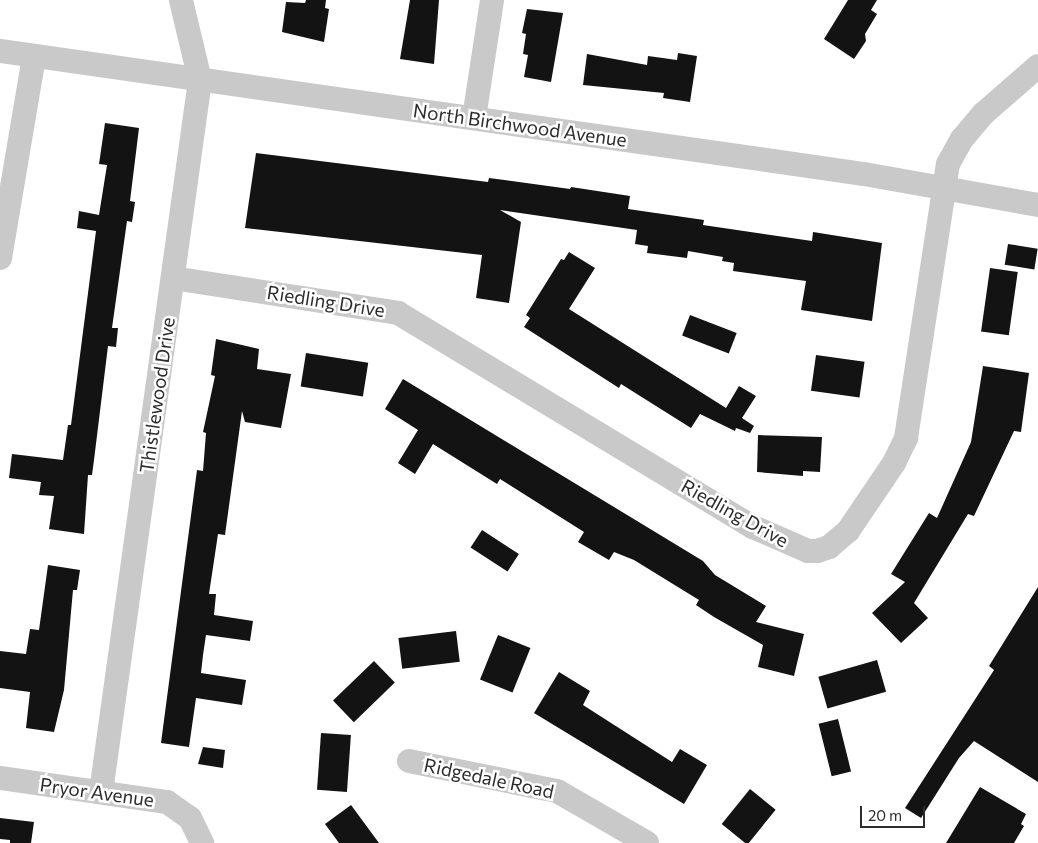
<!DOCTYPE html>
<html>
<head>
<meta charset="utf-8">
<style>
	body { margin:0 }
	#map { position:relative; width:1038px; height:843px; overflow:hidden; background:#fff; font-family:Commissioner,sans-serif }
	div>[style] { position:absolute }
	.building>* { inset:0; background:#131313; transform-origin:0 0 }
	.minor>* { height:24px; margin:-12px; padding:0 12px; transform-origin:12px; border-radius:12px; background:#c9c9c9 }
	span { translate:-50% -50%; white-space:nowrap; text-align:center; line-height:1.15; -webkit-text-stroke:5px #fff; paint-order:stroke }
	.street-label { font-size:19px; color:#2c2c2c }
	.scale { position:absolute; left:860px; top:806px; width:65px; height:22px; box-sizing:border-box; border:2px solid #2c2c2c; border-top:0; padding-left:6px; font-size:15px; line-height:18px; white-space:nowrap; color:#2c2c2c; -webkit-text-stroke:4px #fff; paint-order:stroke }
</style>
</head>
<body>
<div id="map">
	<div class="building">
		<i style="clip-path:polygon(306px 0,326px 0,325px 8px,329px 9px,324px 42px,282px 32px,286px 2px,305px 3px)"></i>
		<i style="clip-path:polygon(410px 0,439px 0,434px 64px,400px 59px)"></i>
		<i style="clip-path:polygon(848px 0,877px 0,871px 10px,877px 14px,865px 34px,866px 41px,854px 59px,824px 39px)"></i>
		<i style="clip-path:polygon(527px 9px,563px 13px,551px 82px,524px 77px,528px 55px,523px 54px,526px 34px,522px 33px)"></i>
		<i style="clip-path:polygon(678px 53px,697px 56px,690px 102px,663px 98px,664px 93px,583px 85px,587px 54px,647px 65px,648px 56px,677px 60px)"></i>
		<i style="clip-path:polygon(105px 123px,139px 128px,130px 201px,135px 202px,132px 222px,127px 221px,112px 328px,118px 328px,116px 347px,108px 346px,94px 460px,92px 475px,88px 475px,84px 534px,49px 529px,54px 496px,39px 495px,41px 482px,9px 478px,12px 454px,63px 460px,68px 425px,71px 425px,96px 231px,77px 228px,79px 211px,99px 215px,107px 165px,99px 164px)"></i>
		<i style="clip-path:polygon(256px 153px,488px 182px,489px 178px,570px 189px,571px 187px,630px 196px,628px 209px,704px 220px,703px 225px,812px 241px,813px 232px,882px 243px,872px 321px,801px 310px,806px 281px,733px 271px,734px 263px,722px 261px,723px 257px,688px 251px,687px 258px,647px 253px,648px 246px,635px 244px,637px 230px,500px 210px,521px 222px,509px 303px,476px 298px,482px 255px,245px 228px)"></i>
		<i style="left:1008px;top:244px;width:30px;height:21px;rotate:9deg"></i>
		<i style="clip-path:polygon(569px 252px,595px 268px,569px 309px,726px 408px,739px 386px,756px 396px,742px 418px,754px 426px,750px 433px,736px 428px,735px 431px,700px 414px,691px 428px,621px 384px,619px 388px,524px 327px,530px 318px,526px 315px,561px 259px,564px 260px)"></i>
		<i style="left:990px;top:268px;width:28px;height:64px;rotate:8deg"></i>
		<i style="left:690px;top:315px;width:50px;height:22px;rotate:21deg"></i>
		<i style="clip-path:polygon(216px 339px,259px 349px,257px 369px,291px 374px,281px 428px,245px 422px,242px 411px,225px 535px,218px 534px,209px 594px,216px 594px,214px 615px,253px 621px,250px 641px,206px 635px,203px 655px,201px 673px,246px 680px,242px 705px,196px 698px,189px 747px,161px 743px,197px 470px,203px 471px,206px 433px,203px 432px,215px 376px,211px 375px)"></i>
		<i style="left:306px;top:353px;width:63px;height:34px;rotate:9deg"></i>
		<i style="left:816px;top:355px;width:49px;height:36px;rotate:8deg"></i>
		<i style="clip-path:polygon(983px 366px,1029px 373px,1021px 432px,1014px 431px,974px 516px,968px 514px,914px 603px,928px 618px,901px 643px,872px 613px,905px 582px,891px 574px,929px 513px,937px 518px,971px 442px)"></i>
		<i style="clip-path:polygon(403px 379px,703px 561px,715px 575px,766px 606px,756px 622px,804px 634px,794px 676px,758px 667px,763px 645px,714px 617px,696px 605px,699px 600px,634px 560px,614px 552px,609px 560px,578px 542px,584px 532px,500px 479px,497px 484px,433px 444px,415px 474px,398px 463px,418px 430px,385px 409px)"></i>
		<i style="clip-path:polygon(758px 435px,822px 437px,820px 472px,803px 471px,803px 476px,757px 472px)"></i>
		<i style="left:482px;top:530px;width:44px;height:21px;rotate:33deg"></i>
		<i style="clip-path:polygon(48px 565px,80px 570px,77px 590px,73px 590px,64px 690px,54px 732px,26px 728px,30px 692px,0 688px,0 651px,26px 654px,30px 629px,39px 630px)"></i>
		<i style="clip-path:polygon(1038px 587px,1038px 782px,974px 741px,959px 758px,921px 818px,905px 808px,994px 670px,989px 666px)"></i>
		<i style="left:456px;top:631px;width:31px;height:58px;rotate:83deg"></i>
		<i style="left:498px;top:635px;width:35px;height:48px;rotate:22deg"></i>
		<i style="left:877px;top:660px;width:33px;height:61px;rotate:74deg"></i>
		<i style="left:374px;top:661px;width:30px;height:57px;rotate:46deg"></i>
		<i style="clip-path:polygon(559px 672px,590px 691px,583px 705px,672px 762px,680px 749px,707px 765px,684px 804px,534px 713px)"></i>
		<i style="left:838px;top:719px;width:54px;height:20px;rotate:76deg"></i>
		<i style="left:321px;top:733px;width:30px;height:57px;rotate:4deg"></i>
		<i style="clip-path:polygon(203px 747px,225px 750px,223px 768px,198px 764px)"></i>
		<i style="clip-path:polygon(980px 787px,1026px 814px,1021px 824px,1024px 826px,1014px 843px,946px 843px)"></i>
		<i style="left:750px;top:789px;width:33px;height:45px;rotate:39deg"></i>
		<i style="clip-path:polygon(351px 805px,379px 843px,339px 843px,325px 824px)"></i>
		<i style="clip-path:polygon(0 818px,34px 822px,31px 843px,10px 843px,10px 840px,0 839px)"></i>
	</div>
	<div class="minor">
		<i style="left:0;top:51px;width:873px;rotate:8.1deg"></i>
		<i style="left:864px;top:174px;width:177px;rotate:10.1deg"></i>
		<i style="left:474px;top:118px;width:119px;rotate:-81.3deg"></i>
		<i style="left:0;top:258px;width:205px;rotate:-80.4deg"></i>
		<i style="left:173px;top:278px;width:228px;rotate:8.8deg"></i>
		<i style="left:398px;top:313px;width:415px;rotate:31.1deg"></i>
		<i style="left:753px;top:527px;width:60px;rotate:23.6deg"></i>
		<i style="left:808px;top:551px;width:9px"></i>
		<i style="left:817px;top:551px;width:13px;rotate:-18deg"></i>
		<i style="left:829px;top:547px;width:25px;rotate:-40deg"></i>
		<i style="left:848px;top:531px;width:82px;rotate:-55.9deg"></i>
		<i style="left:894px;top:463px;width:28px;rotate:-64deg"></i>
		<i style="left:906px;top:438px;width:277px;rotate:-81.3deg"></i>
		<i style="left:948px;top:164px;width:29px;rotate:-61deg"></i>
		<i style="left:962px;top:139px;width:33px;rotate:-50deg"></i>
		<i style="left:983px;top:114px;width:73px;rotate:-41.1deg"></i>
		<i style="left:409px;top:761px;width:151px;rotate:11.5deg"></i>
		<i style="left:557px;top:791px;width:104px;rotate:30deg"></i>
		<i style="left:0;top:778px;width:169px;rotate:8.2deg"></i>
		<i style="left:167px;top:802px;width:28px;rotate:35deg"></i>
		<i style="left:190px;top:818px;width:28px;rotate:64deg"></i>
		<i style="left:101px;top:792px;width:719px;rotate:-82.08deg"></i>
		<i style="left:200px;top:80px;width:82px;rotate:-103.4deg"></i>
	</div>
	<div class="street-label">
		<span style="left:520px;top:125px;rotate:8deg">North Birchwood Avenue</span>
		<span style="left:326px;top:301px;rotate:9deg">Riedling Drive</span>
		<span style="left:157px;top:395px;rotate:-82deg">Thistlewood Drive</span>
		<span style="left:735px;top:513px;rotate:29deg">Riedling Drive</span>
		<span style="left:489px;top:778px;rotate:12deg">Ridgedale Road</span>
		<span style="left:97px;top:792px;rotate:8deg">Pryor Avenue</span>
	</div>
	<div class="scale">20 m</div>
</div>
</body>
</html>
